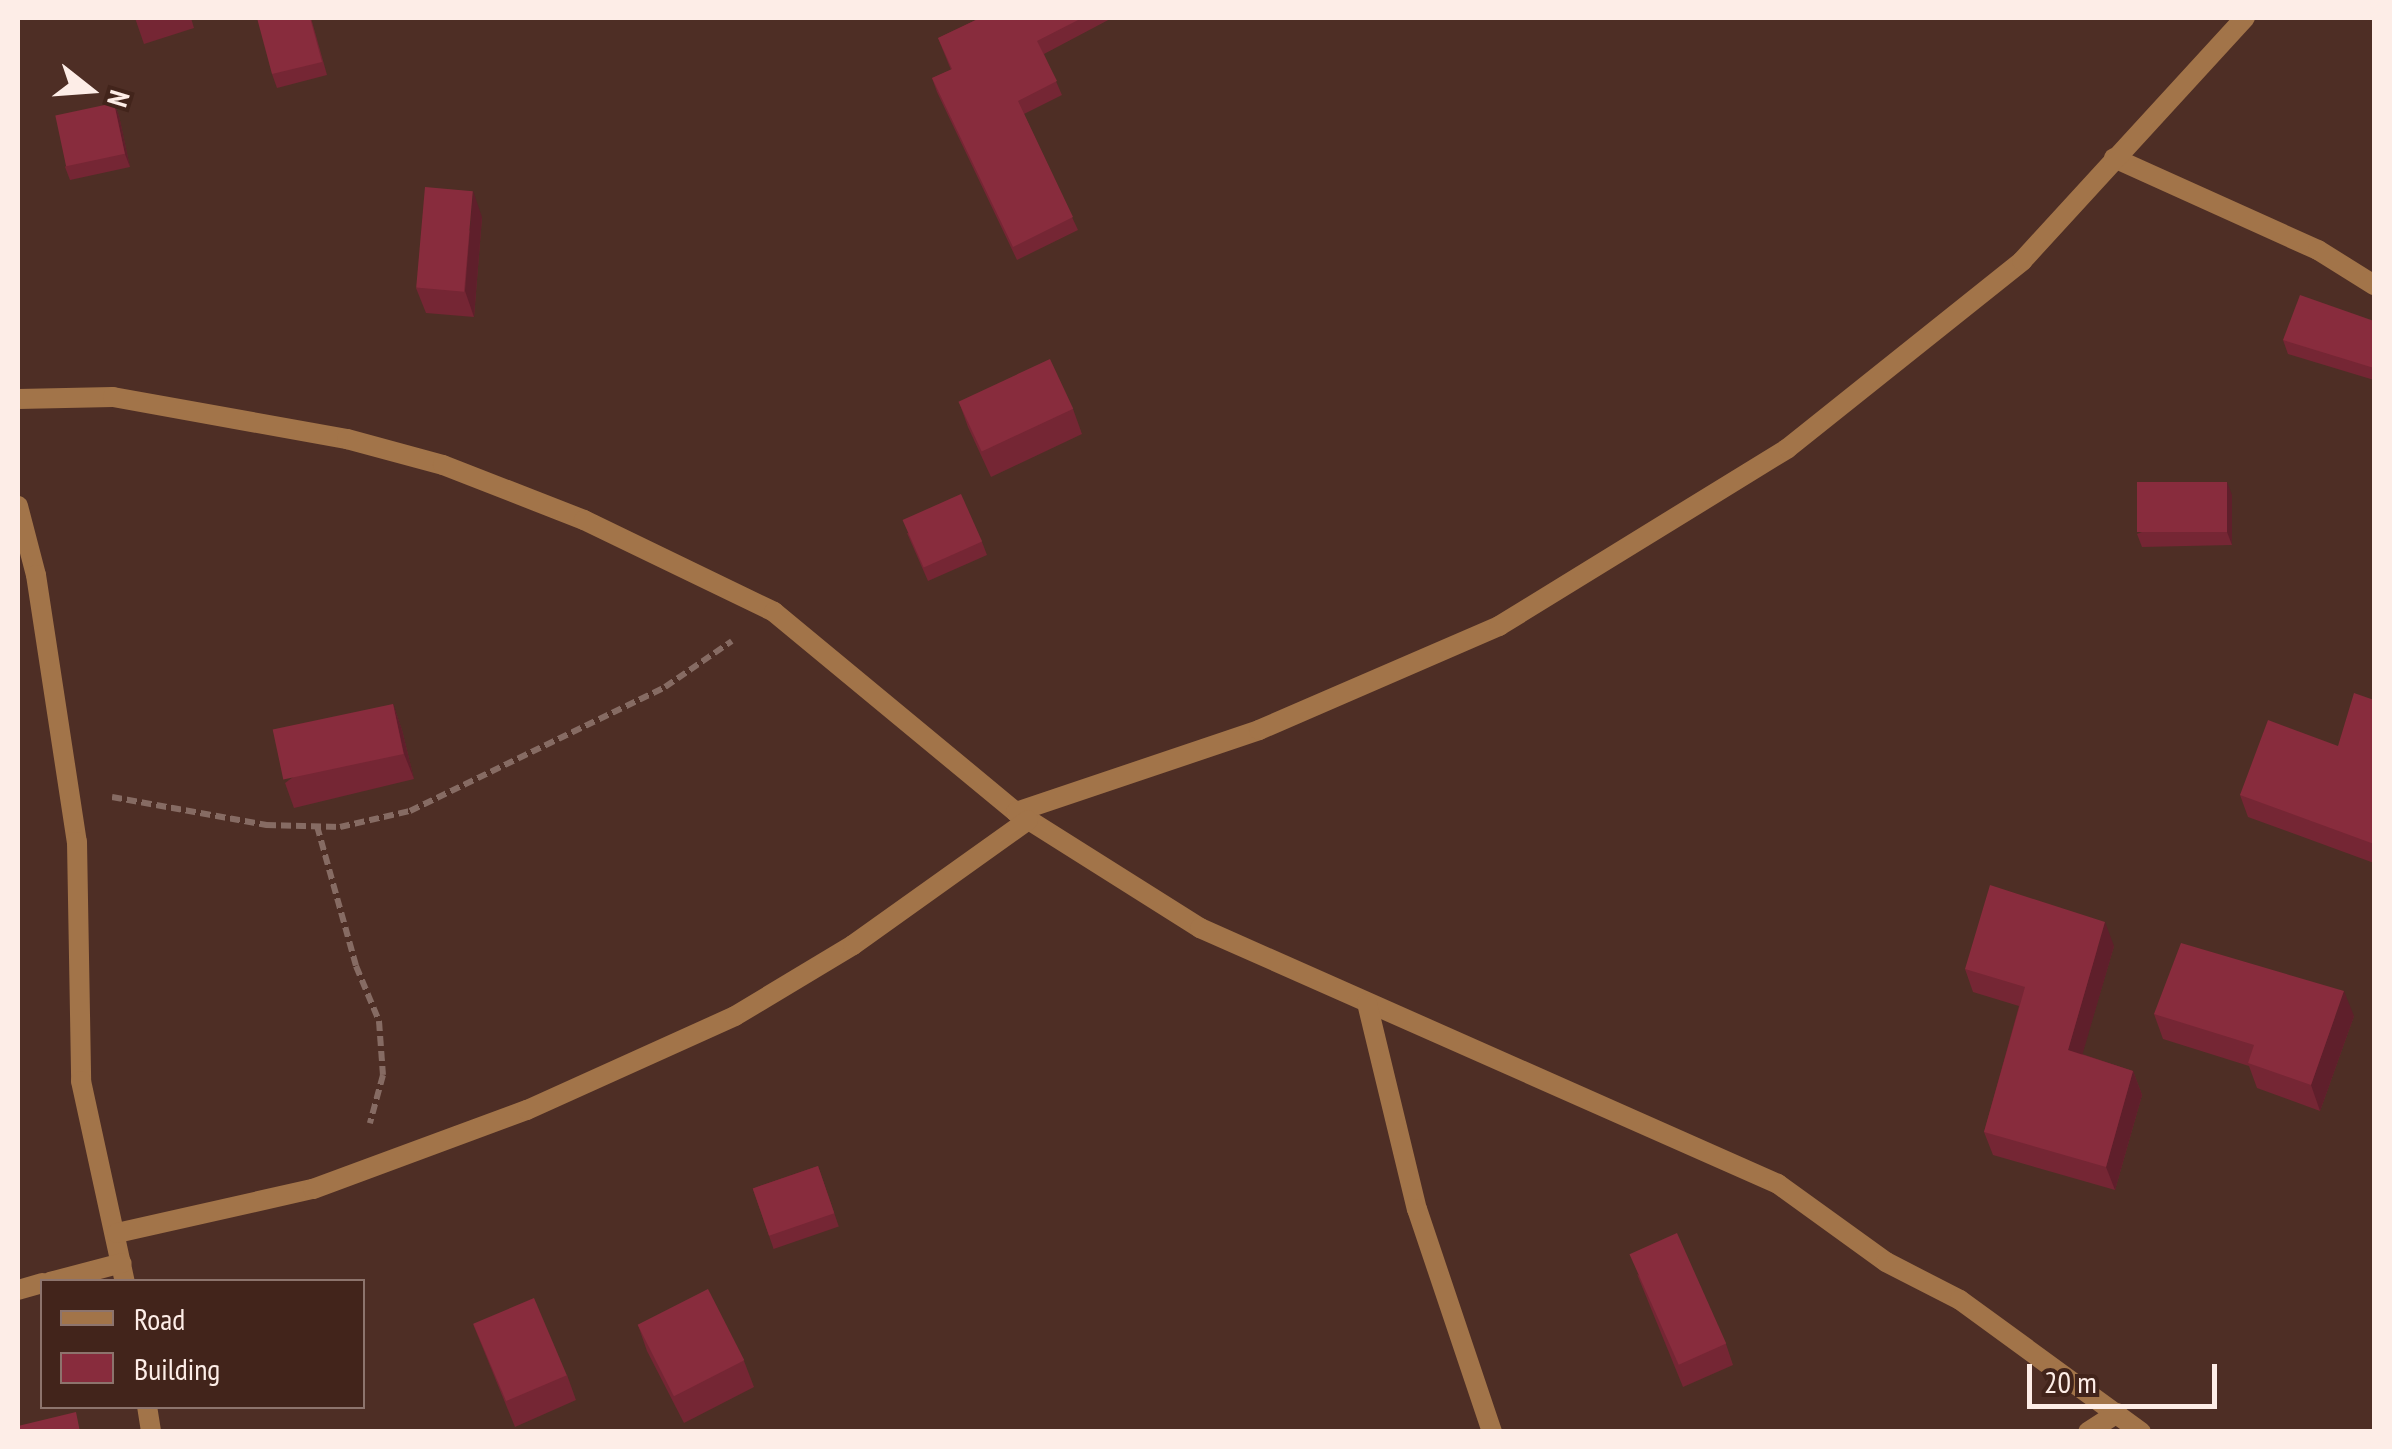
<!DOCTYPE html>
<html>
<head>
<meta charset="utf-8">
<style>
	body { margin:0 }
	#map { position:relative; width:2392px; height:1449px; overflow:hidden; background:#4e2e25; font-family:"PT Sans Narrow",sans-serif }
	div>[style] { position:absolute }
	.path>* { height:6px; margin-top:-3px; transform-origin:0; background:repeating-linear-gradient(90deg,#866b63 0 10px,transparent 0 15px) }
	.minor>* { height:20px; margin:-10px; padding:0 10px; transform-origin:10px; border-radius:10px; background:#a27449 }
	.wall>* { inset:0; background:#752634; transform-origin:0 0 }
	.shaded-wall>* { inset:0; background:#5f1f2b }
	.building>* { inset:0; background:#882c3d; transform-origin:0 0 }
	span { translate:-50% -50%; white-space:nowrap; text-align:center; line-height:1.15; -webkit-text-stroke:8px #42241b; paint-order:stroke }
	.frame { position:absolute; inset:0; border:20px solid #fdede7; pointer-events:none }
	.legend { position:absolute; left:40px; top:1279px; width:325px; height:130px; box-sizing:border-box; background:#42241b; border:2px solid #8d746d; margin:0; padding:12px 18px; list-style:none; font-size:30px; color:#fdede7 }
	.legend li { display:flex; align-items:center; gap:20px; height:50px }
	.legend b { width:50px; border:2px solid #8d746d }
	.north { position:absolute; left:40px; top:40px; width:100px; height:100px; -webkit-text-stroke:8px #42241b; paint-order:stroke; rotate:107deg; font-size:28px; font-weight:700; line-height:40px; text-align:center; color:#fdede7 }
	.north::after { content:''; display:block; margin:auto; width:35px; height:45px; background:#fdede7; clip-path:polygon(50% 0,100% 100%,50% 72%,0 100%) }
	.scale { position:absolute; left:2027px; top:1364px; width:190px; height:45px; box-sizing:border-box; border:5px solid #fdede7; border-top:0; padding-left:12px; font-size:30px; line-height:35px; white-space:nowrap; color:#fdede7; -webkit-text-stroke:8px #42241b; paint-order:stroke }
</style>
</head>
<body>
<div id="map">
	<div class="path">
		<i style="left:112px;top:797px;width:157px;rotate:10.3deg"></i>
		<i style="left:266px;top:825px;width:74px;rotate:1.5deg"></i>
		<i style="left:340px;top:827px;width:72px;rotate:-12.9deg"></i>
		<i style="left:410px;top:811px;width:284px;rotate:-25.9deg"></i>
		<i style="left:665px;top:687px;width:81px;rotate:-34.5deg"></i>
		<i style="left:317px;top:826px;width:145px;rotate:74.4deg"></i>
		<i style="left:356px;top:966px;width:60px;rotate:67.3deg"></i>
		<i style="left:379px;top:1021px;width:54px;rotate:85.8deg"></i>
		<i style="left:383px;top:1075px;width:50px;rotate:105.2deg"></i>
	</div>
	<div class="minor">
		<i style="left:2114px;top:158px;width:224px;rotate:24.3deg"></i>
		<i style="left:2318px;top:250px;width:66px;rotate:32deg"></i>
		<i style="left:18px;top:399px;width:95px;rotate:-1.2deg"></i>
		<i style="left:113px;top:397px;width:238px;rotate:10.2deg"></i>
		<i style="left:347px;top:439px;width:99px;rotate:15.2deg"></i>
		<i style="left:443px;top:465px;width:151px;rotate:21.3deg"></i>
		<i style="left:584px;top:520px;width:211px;rotate:25.8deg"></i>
		<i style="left:774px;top:612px;width:314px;rotate:39.6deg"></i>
		<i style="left:1016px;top:812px;width:218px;rotate:32.2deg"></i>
		<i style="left:1200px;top:928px;width:632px;rotate:23.89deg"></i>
		<i style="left:1778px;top:1184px;width:133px;rotate:35.8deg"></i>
		<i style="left:1886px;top:1262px;width:83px;rotate:27.2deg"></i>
		<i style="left:1960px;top:1300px;width:224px;rotate:36.1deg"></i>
		<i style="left:18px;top:506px;width:71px;rotate:75.4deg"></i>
		<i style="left:36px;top:575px;width:270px;rotate:81.3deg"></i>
		<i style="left:77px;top:842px;width:239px;rotate:89deg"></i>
		<i style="left:81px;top:1081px;width:206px;rotate:77.7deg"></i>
		<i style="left:1016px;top:812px;width:256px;rotate:-18.6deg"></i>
		<i style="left:1259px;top:730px;width:262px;rotate:-23.4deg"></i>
		<i style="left:1499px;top:626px;width:339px;rotate:-31.6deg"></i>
		<i style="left:1788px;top:448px;width:300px;rotate:-38.6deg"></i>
		<i style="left:2022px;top:261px;width:330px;rotate:-47.5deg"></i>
		<i style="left:1367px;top:1003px;width:212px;rotate:76.4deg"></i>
		<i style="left:1417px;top:1209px;width:235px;rotate:71.4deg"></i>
		<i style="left:117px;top:1233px;width:201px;rotate:-12.7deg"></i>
		<i style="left:313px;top:1189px;width:228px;rotate:-20.3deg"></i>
		<i style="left:527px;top:1110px;width:228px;rotate:-24.3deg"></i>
		<i style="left:735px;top:1016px;width:138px;rotate:-31deg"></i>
		<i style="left:853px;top:945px;width:215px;rotate:-35.5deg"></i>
		<i style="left:50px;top:1282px;width:74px;rotate:-14.8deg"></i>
		<i style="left:18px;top:1290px;width:25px;rotate:-16deg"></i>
		<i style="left:147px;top:1406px;width:26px;rotate:81deg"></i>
		<i style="left:2088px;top:1432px;width:35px;rotate:-33deg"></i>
	</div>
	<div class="wall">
		<i style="clip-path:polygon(135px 18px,191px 18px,194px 28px,144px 44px)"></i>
		<i style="clip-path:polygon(311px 18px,327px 75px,277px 88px,272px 74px)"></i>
		<i style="clip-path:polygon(980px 18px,1112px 18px,1044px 54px,1062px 95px,1024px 114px,1078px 230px,1017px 260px,937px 92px,932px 78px,951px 70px,938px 38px)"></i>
		<i style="clip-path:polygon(114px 103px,119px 116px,130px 167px,70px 180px,65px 167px)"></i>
		<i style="clip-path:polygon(482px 217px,474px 317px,426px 313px,416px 288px)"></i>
		<i style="clip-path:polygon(2374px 321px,2374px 380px,2288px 354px,2283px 340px)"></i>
		<i style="clip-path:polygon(959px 402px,1073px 409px,1082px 434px,991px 477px,968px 427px)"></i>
		<i style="clip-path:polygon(2232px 495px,2232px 545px,2142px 547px,2137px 534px)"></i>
		<i style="clip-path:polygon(907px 533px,982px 542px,987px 555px,928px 581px)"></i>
		<i style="clip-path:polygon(2374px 700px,2374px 863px,2248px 817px,2240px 795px,2338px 746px)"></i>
		<i style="clip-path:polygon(393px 704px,402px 730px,414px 779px,294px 808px,285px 783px)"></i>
		<i style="clip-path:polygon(2114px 946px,2082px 1054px,2133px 1071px,2142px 1095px,2115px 1190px,1993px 1155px,1984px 1132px,2019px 1006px,1973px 992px,1965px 969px)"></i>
		<i style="clip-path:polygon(2154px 1014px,2354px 1016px,2320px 1111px,2257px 1088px,2249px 1066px,2163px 1039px)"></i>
		<i style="left:818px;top:1166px;width:64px;height:69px;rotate:71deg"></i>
		<i style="clip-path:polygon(1637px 1274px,1726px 1344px,1733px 1365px,1683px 1387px)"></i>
		<i style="clip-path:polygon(473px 1324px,567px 1375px,576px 1400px,515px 1427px)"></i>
		<i style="clip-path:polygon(638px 1325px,744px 1361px,754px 1387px,684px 1423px,647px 1351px)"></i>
	</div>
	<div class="shaded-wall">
		<i style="clip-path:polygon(114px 103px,119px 116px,130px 167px,125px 154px)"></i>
		<i style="clip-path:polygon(473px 191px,482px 217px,474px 317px,465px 291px)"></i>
		<i style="clip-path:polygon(2227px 482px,2232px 495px,2232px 545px,2227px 532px)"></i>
		<i style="clip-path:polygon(393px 704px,402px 730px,414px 779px,404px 754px)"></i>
		<i style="clip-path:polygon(2105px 922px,2114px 946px,2077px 1073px,2068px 1050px)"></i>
		<i style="clip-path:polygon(2344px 991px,2354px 1016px,2320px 1111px,2311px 1085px)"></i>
		<i style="clip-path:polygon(2133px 1071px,2142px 1095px,2115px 1190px,2106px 1167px)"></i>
	</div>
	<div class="building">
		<i style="clip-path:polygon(257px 18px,310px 18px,322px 62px,272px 74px)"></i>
		<i style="clip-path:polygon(980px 18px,1082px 18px,1037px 41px,1057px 81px,1018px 101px,1073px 217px,1013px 247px,932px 78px,952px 69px,938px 38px)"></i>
		<i style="left:114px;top:103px;width:52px;height:60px;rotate:78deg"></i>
		<i style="left:425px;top:187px;width:48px;height:101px;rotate:5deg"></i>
		<i style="clip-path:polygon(2300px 295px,2374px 321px,2374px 368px,2283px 340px)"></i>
		<i style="left:1050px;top:359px;width:55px;height:101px;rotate:65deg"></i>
		<i style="left:2227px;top:482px;width:50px;height:90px;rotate:90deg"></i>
		<i style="left:961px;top:494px;width:52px;height:64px;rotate:66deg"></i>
		<i style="clip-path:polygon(2354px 693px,2374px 700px,2374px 844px,2240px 795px,2268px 720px,2338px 746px)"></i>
		<i style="left:393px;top:704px;width:51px;height:123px;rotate:78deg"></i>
		<i style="clip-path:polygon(1990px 885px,2105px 922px,2068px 1050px,2133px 1071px,2106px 1167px,1984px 1132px,2025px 987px,1965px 969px)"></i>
		<i style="clip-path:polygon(2181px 943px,2344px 991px,2311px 1085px,2248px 1063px,2254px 1045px,2154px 1014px)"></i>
		<i style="left:818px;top:1166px;width:50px;height:69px;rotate:71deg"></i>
		<i style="left:1677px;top:1233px;width:121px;height:52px;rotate:66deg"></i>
		<i style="left:708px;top:1289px;width:80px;height:79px;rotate:63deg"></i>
		<i style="left:534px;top:1298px;width:84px;height:66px;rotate:67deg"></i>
		<i style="clip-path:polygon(76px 1412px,80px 1432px,18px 1432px,18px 1426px)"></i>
	</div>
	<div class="frame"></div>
	<ul class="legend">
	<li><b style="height:12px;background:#a27449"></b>Road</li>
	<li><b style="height:28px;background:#882c3d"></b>Building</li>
	</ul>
	<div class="north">N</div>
	<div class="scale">20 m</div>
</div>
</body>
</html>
